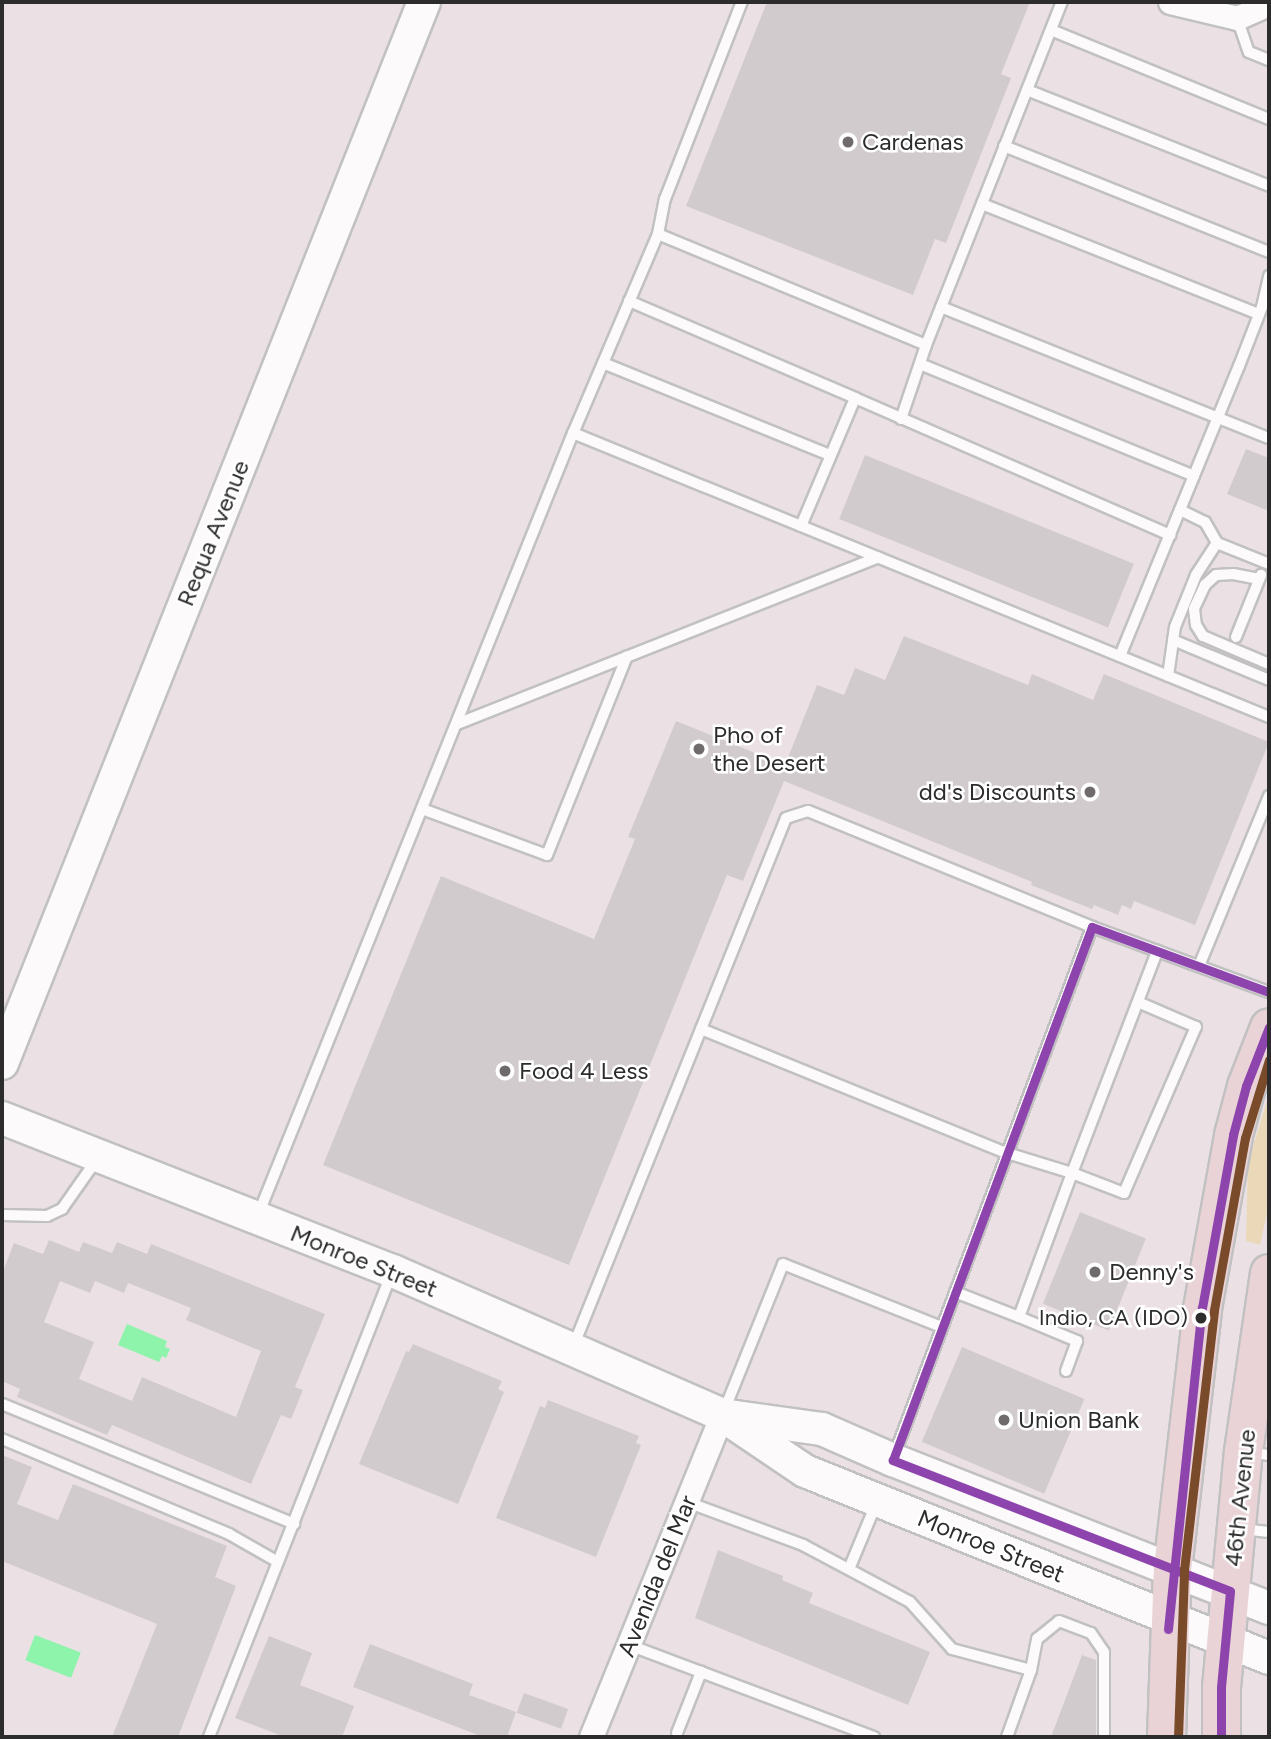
<!DOCTYPE html>
<html>
<head>
<meta charset="utf-8">
<style>
	body { margin:0 }
	#map { position:relative; width:1271px; height:1739px; overflow:hidden; background:#ebe1e5; font-family:Figtree,sans-serif }
	div>[style] { position:absolute }
	.green>* { inset:0; background:#ead8b8 }
	.water>* { inset:0; background:#8ef3ab; transform-origin:0 0 }
	.building>* { inset:0; background:#d2cbce; transform-origin:0 0 }
	.roads { filter:drop-shadow(2px 0 #c2c1c2) drop-shadow(-2px 0 #c2c1c2) drop-shadow(0 2px #c2c1c2) drop-shadow(0 -2px #c2c1c2) }
	.lane>* { height:10px; margin:-5px; padding:0 5px; transform-origin:5px; border-radius:5px; background:#fcfafb }
	.street>* { height:23px; margin:-11.5px; padding:0 11.5px; transform-origin:11.5px; border-radius:11.5px; background:#fcfafb }
	.secondary>* { height:32px; margin:-16px; padding:0 16px; transform-origin:16px; border-radius:16px; background:#fcfafb }
	.primary>* { height:37px; margin:-18.5px; padding:0 18.5px; transform-origin:18.5px; border-radius:18.5px; background:#e9d3d7 }
	.bus-1>* { height:9px; margin:-4.5px; padding:0 4.5px; transform-origin:4.5px; border-radius:4.5px; background:#8e44ad }
	.bus-2>* { height:9px; margin:-4.5px; padding:0 4.5px; transform-origin:4.5px; border-radius:4.5px; background:#7a4b2a }
	.dots>* { width:19px; height:19px; translate:-50% -50%; box-sizing:border-box; border:4px solid #fff; border-radius:50% }
	span { translate:-50% -50%; white-space:nowrap; text-align:center; line-height:1.15; -webkit-text-stroke:5px #fff; paint-order:stroke }
	.bus-label { font-size:22px; color:#2c2c2c }
	.right { translate:-100% -50%; text-align:right }
	.poi-label { font-size:24px; color:#2c2c2c }
	.left { translate:0 -50%; text-align:left }
	.street-label { font-size:24px; color:#2c2c2c }
	.frame { position:absolute; inset:0; border:4px solid #2c2c2c; pointer-events:none }
</style>
</head>
<body>
<div id="map">
	<div class="green">
		<i style="clip-path:polygon(1269px 1094px,1269px 1204px,1260px 1245px,1246px 1241px,1248px 1163px)"></i>
	</div>
	<div class="water">
		<i style="clip-path:polygon(127px 1324px,167px 1341px,165px 1347px,170px 1349px,166px 1358px,162px 1356px,159px 1362px,118px 1345px)"></i>
		<i style="left:35px;top:1635px;width:49px;height:27px;rotate:21deg"></i>
	</div>
	<div class="building">
		<i style="clip-path:polygon(767px 2px,1030px 2px,1001px 74px,1011px 78px,946px 243px,935px 239px,913px 295px,686px 206px)"></i>
		<i style="clip-path:polygon(1246px 449px,1269px 458px,1269px 511px,1227px 494px)"></i>
		<i style="left:865px;top:455px;width:290px;height:69px;rotate:22deg"></i>
		<i style="clip-path:polygon(904px 636px,1028px 685px,1032px 674px,1093px 700px,1104px 674px,1269px 742px,1195px 925px,1134px 901px,1131px 909px,1122px 905px,1118px 915px,1094px 905px,1092px 909px,1031px 885px,1032px 882px,784px 781px,743px 881px,727px 875px,569px 1265px,323px 1165px,441px 876px,594px 939px,635px 839px,628px 837px,676px 721px,785px 765px,817px 685px,844px 695px,855px 668px,885px 680px)"></i>
		<i style="left:1080px;top:1212px;width:71px;height:99px;rotate:22deg"></i>
		<i style="clip-path:polygon(evenodd,49px 1240px,79px 1252px,83px 1242px,112px 1253px,117px 1242px,147px 1254px,151px 1244px,325px 1314px,295px 1387px,303px 1390px,291px 1419px,281px 1415px,251px 1484px,112px 1425px,107px 1435px,17px 1397px,20px 1389px,2px 1381px,2px 1274px,14px 1243px,43px 1254px,49px 1240px,60px 1281px,90px 1293px,95px 1281px,124px 1293px,128px 1283px,191px 1308px,186px 1320px,261px 1351px,236px 1417px,142px 1377px,132px 1401px,79px 1379px,94px 1342px,44px 1322px,60px 1281px)"></i>
		<i style="clip-path:polygon(413px 1344px,502px 1381px,498px 1389px,504px 1392px,458px 1504px,359px 1464px,406px 1351px,409px 1352px)"></i>
		<i style="left:962px;top:1347px;width:133px;height:103px;rotate:23deg"></i>
		<i style="clip-path:polygon(548px 1400px,639px 1436px,636px 1443px,641px 1445px,596px 1557px,496px 1518px,540px 1406px,545px 1408px)"></i>
		<i style="clip-path:polygon(2px 1455px,32px 1467px,17px 1504px,58px 1520px,73px 1484px,227px 1546px,215px 1577px,236px 1586px,178px 1737px,112px 1737px,157px 1624px,2px 1561px)"></i>
		<i style="clip-path:polygon(718px 1550px,783px 1576px,782px 1580px,813px 1593px,809px 1603px,930px 1652px,908px 1705px,695px 1618px)"></i>
		<i style="clip-path:polygon(269px 1636px,312px 1653px,300px 1685px,354px 1706px,342px 1737px,285px 1737px,235px 1718px)"></i>
		<i style="clip-path:polygon(370px 1644px,473px 1684px,469px 1695px,516px 1712px,507px 1737px,483px 1737px,353px 1687px)"></i>
		<i style="clip-path:polygon(1082px 1655px,1096px 1660px,1096px 1737px,1051px 1737px)"></i>
		<i style="left:524px;top:1693px;width:47px;height:21px;rotate:20deg"></i>
	</div>
	<div class="roads">
		<div class="lane">
			<i style="left:1237px;top:18px;width:36px;rotate:71deg"></i>
			<i style="left:1249px;top:52px;width:22px;rotate:22deg"></i>
			<i style="left:1051px;top:30px;width:235px;rotate:22.2deg"></i>
			<i style="left:1027px;top:90px;width:260px;rotate:21.6deg"></i>
			<i style="left:1004px;top:146px;width:285px;rotate:21.8deg"></i>
			<i style="left:982px;top:204px;width:298px;rotate:21.7deg"></i>
			<i style="left:658px;top:234px;width:36px;rotate:-79deg"></i>
			<i style="left:665px;top:199px;width:212px;rotate:-68.7deg"></i>
			<i style="left:629px;top:301px;width:246px;rotate:23.2deg"></i>
			<i style="left:941px;top:307px;width:353px;rotate:21.8deg"></i>
			<i style="left:926px;top:345px;width:369px;rotate:-68.4deg"></i>
			<i style="left:603px;top:363px;width:245px;rotate:22.1deg"></i>
			<i style="left:920px;top:364px;width:296px;rotate:22.2deg"></i>
			<i style="left:901px;top:419px;width:78px;rotate:-71.3deg"></i>
			<i style="left:926px;top:345px;width:290px;rotate:-157.5deg"></i>
			<i style="left:658px;top:234px;width:216px;rotate:113.1deg"></i>
			<i style="left:573px;top:433px;width:752px;rotate:22.2deg"></i>
			<i style="left:1180px;top:510px;width:28px;rotate:26deg"></i>
			<i style="left:1205px;top:522px;width:24px;rotate:60deg"></i>
			<i style="left:1217px;top:543px;width:56px;rotate:22deg"></i>
			<i style="left:801px;top:526px;width:139px;rotate:-67.1deg"></i>
			<i style="left:855px;top:398px;width:344px;rotate:23.5deg"></i>
			<i style="left:1259px;top:579px;width:25px;rotate:-169deg"></i>
			<i style="left:1234px;top:574px;width:18px;rotate:177deg"></i>
			<i style="left:1216px;top:575px;width:15px;rotate:138deg"></i>
			<i style="left:1205px;top:585px;width:26px;rotate:115deg"></i>
			<i style="left:1194px;top:609px;width:16px;rotate:83deg"></i>
			<i style="left:1196px;top:625px;width:13px;rotate:58deg"></i>
			<i style="left:1203px;top:636px;width:72px;rotate:23deg"></i>
			<i style="left:1236px;top:637px;width:67px;rotate:-68deg"></i>
			<i style="left:1173px;top:640px;width:104px;rotate:22.6deg"></i>
			<i style="left:1120px;top:656px;width:313px;rotate:-67.7deg"></i>
			<i style="left:1239px;top:366px;width:63px;rotate:-68.7deg"></i>
			<i style="left:1262px;top:307px;width:32px;rotate:-77deg"></i>
			<i style="left:1168px;top:676px;width:49px;rotate:-81.9deg"></i>
			<i style="left:1175px;top:627px;width:56px;rotate:-68deg"></i>
			<i style="left:1196px;top:575px;width:38px;rotate:-57deg"></i>
			<i style="left:457px;top:724px;width:453px;rotate:-21.6deg"></i>
			<i style="left:422px;top:809px;width:133px;rotate:20.2deg"></i>
			<i style="left:547px;top:855px;width:214px;rotate:-68.1deg"></i>
			<i style="left:1199px;top:966px;width:184px;rotate:-67.6deg"></i>
			<i style="left:701px;top:1029px;width:330px;rotate:22.1deg"></i>
			<i style="left:1007px;top:1153px;width:68px;rotate:17.1deg"></i>
			<i style="left:1072px;top:1173px;width:238px;rotate:-69deg"></i>
			<i style="left:2px;top:1215px;width:45px;rotate:1.3deg"></i>
			<i style="left:47px;top:1216px;width:17px;rotate:-25deg"></i>
			<i style="left:62px;top:1209px;width:61px;rotate:-55deg"></i>
			<i style="left:258px;top:1215px;width:843px;rotate:-68.06deg"></i>
			<i style="left:955px;top:1292px;width:69px;rotate:21.3deg"></i>
			<i style="left:1019px;top:1317px;width:153px;rotate:-69.8deg"></i>
			<i style="left:1072px;top:1173px;width:56px;rotate:21deg"></i>
			<i style="left:1124px;top:1193px;width:181px;rotate:-66.6deg"></i>
			<i style="left:1196px;top:1027px;width:63px;rotate:-156.7deg"></i>
			<i style="left:1019px;top:1317px;width:63px;rotate:22.5deg"></i>
			<i style="left:1077px;top:1341px;width:32px;rotate:110deg"></i>
			<i style="left:573px;top:1347px;width:570px;rotate:-68.07deg"></i>
			<i style="left:786px;top:818px;width:23px;rotate:-18deg"></i>
			<i style="left:808px;top:811px;width:307px;rotate:22.2deg"></i>
			<i style="left:1092px;top:927px;width:189px;rotate:20.2deg"></i>
			<i style="left:2px;top:1404px;width:316px;rotate:22.3deg"></i>
			<i style="left:724px;top:1411px;width:158px;rotate:-68.1deg"></i>
			<i style="left:783px;top:1264px;width:170px;rotate:21.7deg"></i>
			<i style="left:2px;top:1439px;width:246px;rotate:22.7deg"></i>
			<i style="left:229px;top:1534px;width:56px;rotate:29.7deg"></i>
			<i style="left:1249px;top:1452px;width:20px;rotate:9deg"></i>
			<i style="left:894px;top:1456px;width:565px;rotate:-69.48deg"></i>
			<i style="left:687px;top:1502px;width:124px;rotate:20.3deg"></i>
			<i style="left:803px;top:1545px;width:121px;rotate:28deg"></i>
			<i style="left:910px;top:1602px;width:63px;rotate:48.2deg"></i>
			<i style="left:952px;top:1649px;width:82px;rotate:14.9deg"></i>
			<i style="left:1031px;top:1670px;width:71px;rotate:109.7deg"></i>
			<i style="left:1241px;top:1529px;width:28px;rotate:6deg"></i>
			<i style="left:849px;top:1569px;width:70px;rotate:-67.4deg"></i>
			<i style="left:629px;top:1645px;width:262px;rotate:20.6deg"></i>
			<i style="left:1031px;top:1670px;width:32px;rotate:-79deg"></i>
			<i style="left:1037px;top:1639px;width:28px;rotate:-39deg"></i>
			<i style="left:1059px;top:1621px;width:34px;rotate:21deg"></i>
			<i style="left:1091px;top:1633px;width:23px;rotate:56deg"></i>
			<i style="left:1104px;top:1652px;width:85px;rotate:90deg"></i>
			<i style="left:677px;top:1733px;width:66px;rotate:-68.5deg"></i>
			<i style="left:209px;top:1737px;width:497px;rotate:-68.5deg"></i>
		</div>
		<div class="street">
			<i style="left:1170px;top:2px;width:69px;rotate:13.4deg"></i>
			<i style="left:1237px;top:18px;width:35px;rotate:-24deg"></i>
			<i style="left:591px;top:1737px;width:348px;rotate:-67.9deg"></i>
		</div>
		<div class="secondary">
			<i style="left:2px;top:1063px;width:1142px;rotate:-68.31deg"></i>
			<i style="left:2px;top:1118px;width:420px;rotate:21.4deg"></i>
			<i style="left:393px;top:1271px;width:359px;rotate:23.6deg"></i>
			<i style="left:722px;top:1415px;width:100px;rotate:34deg"></i>
			<i style="left:805px;top:1471px;width:500px;rotate:21.95deg"></i>
			<i style="left:729px;top:1416px;width:94px;rotate:8deg"></i>
			<i style="left:822px;top:1429px;width:77px;rotate:23.6deg"></i>
			<i style="left:893px;top:1460px;width:404px;rotate:21.5deg"></i>
		</div>
		<div class="primary">
			<i style="left:1166px;top:1737px;width:168px;rotate:-88deg"></i>
			<i style="left:1172px;top:1569px;width:263px;rotate:-83.4deg"></i>
			<i style="left:1202px;top:1308px;width:176px;rotate:-79.8deg"></i>
			<i style="left:1233px;top:1135px;width:51px;rotate:-75.1deg"></i>
			<i style="left:1246px;top:1086px;width:63px;rotate:-68.7deg"></i>
			<i style="left:1221px;top:1737px;width:50px;rotate:-90deg"></i>
			<i style="left:1221px;top:1687px;width:237px;rotate:-84.7deg"></i>
			<i style="left:1243px;top:1451px;width:180px;rotate:-81.7deg"></i>
		</div>
	</div>
	<div class="bus-1">
		<i style="left:1168px;top:1629px;width:323px;rotate:-84deg"></i>
		<i style="left:1202px;top:1308px;width:176px;rotate:-79.8deg"></i>
		<i style="left:1233px;top:1135px;width:51px;rotate:-75.1deg"></i>
		<i style="left:1246px;top:1086px;width:63px;rotate:-68.7deg"></i>
		<i style="left:1221px;top:1737px;width:50px;rotate:-90deg"></i>
		<i style="left:1221px;top:1687px;width:96px;rotate:-84.6deg"></i>
		<i style="left:1230px;top:1591px;width:362px;rotate:-158.8deg"></i>
		<i style="left:893px;top:1460px;width:569px;rotate:-69.53deg"></i>
		<i style="left:1092px;top:927px;width:189px;rotate:20.2deg"></i>
	</div>
	<div class="bus-2">
		<i style="left:1178px;top:1737px;width:167px;rotate:-87.9deg"></i>
		<i style="left:1184px;top:1570px;width:262px;rotate:-83.4deg"></i>
		<i style="left:1214px;top:1310px;width:175px;rotate:-79.8deg"></i>
		<i style="left:1245px;top:1138px;width:82px;rotate:-72.9deg"></i>
	</div>
	<div class="dots">
		<i style="left:848px;top:142px;background:#6f6b6d"></i>
		<i style="left:699px;top:749px;background:#6f6b6d"></i>
		<i style="left:1090px;top:792px;background:#6f6b6d"></i>
		<i style="left:505px;top:1071px;background:#6f6b6d"></i>
		<i style="left:1095px;top:1272px;background:#6f6b6d"></i>
		<i style="left:1201px;top:1318px;background:#2c2c2c"></i>
		<i style="left:1004px;top:1420px;background:#6f6b6d"></i>
	</div>
	<div class="bus-label">
		<span class="right" style="left:1188px;top:1318px">Indio, CA (IDO)</span>
	</div>
	<div class="poi-label">
		<span class="left" style="left:862px;top:142px">Cardenas</span>
		<span class="left" style="left:713px;top:749px">Pho of<br>the Desert</span>
		<span class="right" style="left:1076px;top:792px">dd's Discounts</span>
		<span class="left" style="left:519px;top:1071px">Food 4 Less</span>
		<span class="left" style="left:1109px;top:1272px">Denny's</span>
		<span class="left" style="left:1018px;top:1420px">Union Bank</span>
	</div>
	<div class="street-label">
		<span style="left:213px;top:533px;rotate:-68deg">Requa Avenue</span>
		<span style="left:364px;top:1261px;rotate:22deg">Monroe Street</span>
		<span style="left:1240px;top:1498px;rotate:-84deg">46th Avenue</span>
		<span style="left:991px;top:1546px;rotate:22deg">Monroe Street</span>
		<span style="left:657px;top:1576px;rotate:-68deg">Avenida del Mar</span>
	</div>
	<div class="frame"></div>
</div>
</body>
</html>
